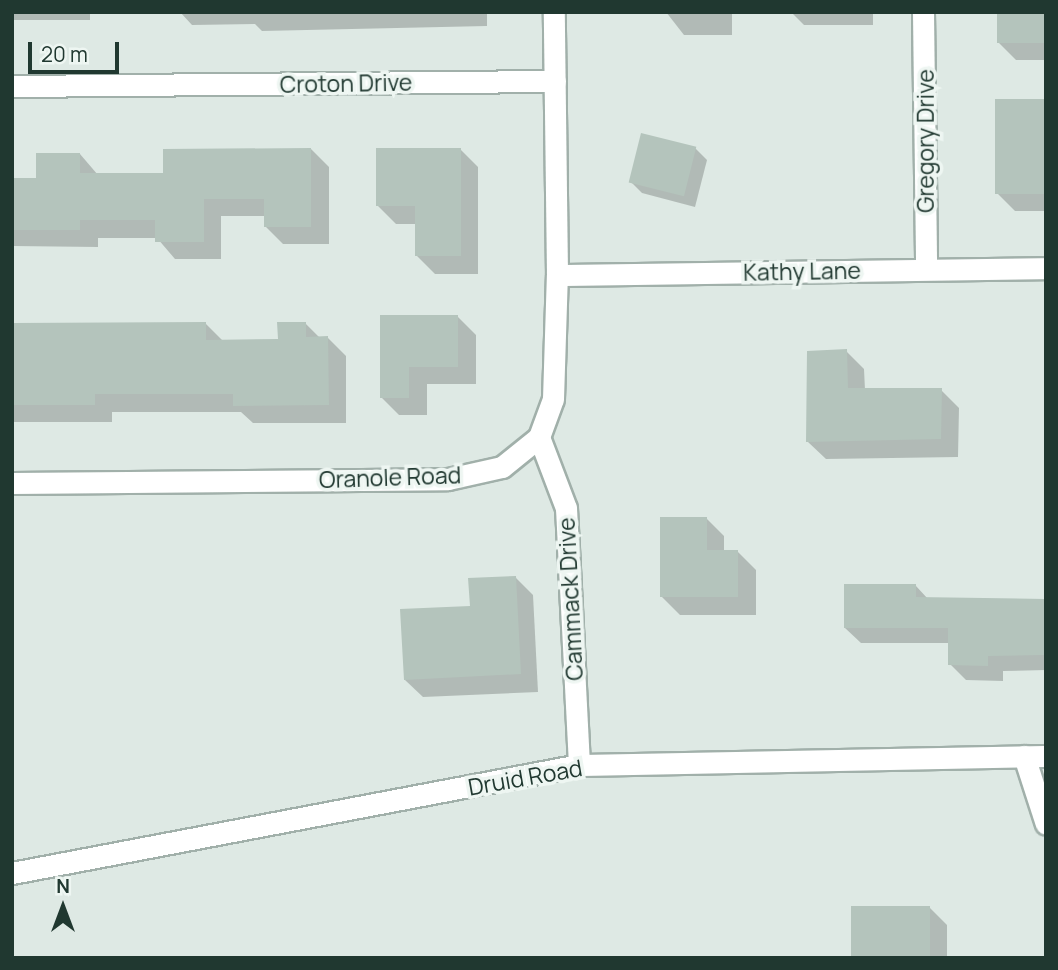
<!DOCTYPE html>
<html>
<head>
<meta charset="utf-8">
<style>
	body { margin:0 }
	#map { position:relative; width:1058px; height:970px; overflow:hidden; background:#dee9e4; font-family:Manrope,sans-serif }
	div>[style] { position:absolute }
	.shadow>* { inset:0; background:#0003; transform-origin:0 0 }
	.building>* { inset:0; background:#b4c4bc; transform-origin:0 0 }
	.roads { filter:drop-shadow(2px 0 #a1b0aa) drop-shadow(-2px 0 #a1b0aa) drop-shadow(0 2px #a1b0aa) drop-shadow(0 -2px #a1b0aa) }
	.minor>* { height:21px; margin:-10.5px; padding:0 10.5px; transform-origin:10.5px; border-radius:10.5px; background:#fff }
	span { translate:-50% -50%; white-space:nowrap; text-align:center; line-height:1.15; -webkit-text-stroke:7px #eef6f2; paint-order:stroke }
	.street-label { font-size:23px; color:#203830 }
	.frame { position:absolute; inset:0; border:14px solid #203830; pointer-events:none }
	.north { position:absolute; left:28px; top:872px; width:70px; height:70px; -webkit-text-stroke:5px #eef6f2; paint-order:stroke; rotate:0deg; font-size:19px; font-weight:700; line-height:28px; text-align:center; color:#203830 }
	.north::after { content:''; display:block; margin:auto; width:24px; height:32px; background:#203830; clip-path:polygon(50% 0,100% 100%,50% 72%,0 100%) }
	.scale { position:absolute; left:28px; top:42px; width:91px; height:32px; box-sizing:border-box; border:4px solid #203830; border-top:0; padding-left:9px; font-size:21px; line-height:24px; white-space:nowrap; color:#203830; -webkit-text-stroke:5px #eef6f2; paint-order:stroke }
</style>
</head>
<body>
<div id="map">
	<div class="shadow">
		<i style="left:12px;top:12px;width:78px;height:8px"></i>
		<i style="clip-path:polygon(180px 12px,487px 12px,487px 26px,262px 31px,255px 24px,192px 25px)"></i>
		<i style="clip-path:polygon(666px 12px,732px 12px,732px 35px,684px 35px)"></i>
		<i style="clip-path:polygon(791px 12px,873px 12px,873px 25px,804px 25px)"></i>
		<i style="clip-path:polygon(1046px 12px,1046px 60px,1016px 60px,998px 42px)"></i>
		<i style="clip-path:polygon(1046px 101px,1046px 211px,1015px 211px,997px 193px)"></i>
		<i style="clip-path:polygon(695px 148px,707px 160px,695px 207px,642px 193px,630px 181px)"></i>
		<i style="clip-path:polygon(311px 149px,329px 167px,329px 244px,283px 244px,265px 226px,265px 216px,221px 216px,221px 259px,175px 259px,157px 238px,98px 238px,98px 247px,12px 246px,12px 179px,38px 179px,80px 154px,98px 175px,165px 175px)"></i>
		<i style="clip-path:polygon(460px 149px,478px 167px,478px 274px,435px 274px,417px 256px,417px 224px,396px 224px,378px 206px)"></i>
		<i style="clip-path:polygon(381px 317px,458px 317px,476px 335px,476px 384px,427px 384px,427px 415px,399px 415px,381px 397px)"></i>
		<i style="clip-path:polygon(205px 323px,223px 341px,280px 340px,305px 323px,320px 338px,328px 338px,346px 356px,346px 423px,253px 423px,241px 412px,112px 412px,112px 422px,12px 422px,12px 324px)"></i>
		<i style="clip-path:polygon(846px 351px,864px 369px,865px 390px,941px 390px,959px 408px,958px 457px,826px 459px,808px 442px)"></i>
		<i style="clip-path:polygon(706px 518px,724px 536px,724px 552px,738px 552px,756px 570px,756px 615px,680px 615px,662px 597px)"></i>
		<i style="clip-path:polygon(515px 577px,533px 595px,538px 692px,423px 697px,405px 680px,472px 607px)"></i>
		<i style="clip-path:polygon(916px 586px,928px 599px,1044px 601px,1046px 670px,1003px 671px,1003px 681px,966px 680px,950px 664px,950px 643px,861px 643px,845px 628px)"></i>
		<i style="clip-path:polygon(929px 907px,947px 925px,947px 958px,853px 958px)"></i>
	</div>
	<div class="building">
		<i style="left:997px;top:12px;width:49px;height:31px"></i>
		<i style="left:995px;top:99px;width:51px;height:95px"></i>
		<i style="left:641px;top:133px;width:57px;height:51px;rotate:14deg"></i>
		<i style="clip-path:polygon(311px 148px,311px 227px,264px 227px,264px 199px,204px 199px,204px 242px,155px 242px,155px 220px,80px 220px,80px 230px,12px 230px,12px 178px,36px 178px,36px 153px,80px 153px,80px 173px,163px 173px,163px 149px)"></i>
		<i style="clip-path:polygon(376px 148px,461px 148px,461px 256px,415px 256px,415px 206px,376px 206px)"></i>
		<i style="clip-path:polygon(380px 315px,458px 315px,458px 367px,409px 367px,409px 398px,380px 398px)"></i>
		<i style="clip-path:polygon(206px 322px,206px 340px,278px 339px,277px 322px,306px 322px,306px 337px,328px 336px,329px 405px,233px 406px,233px 394px,95px 394px,95px 405px,12px 405px,12px 323px)"></i>
		<i style="clip-path:polygon(847px 349px,848px 388px,942px 388px,941px 439px,806px 442px,807px 351px)"></i>
		<i style="clip-path:polygon(660px 517px,707px 517px,707px 550px,738px 550px,738px 597px,660px 597px)"></i>
		<i style="clip-path:polygon(516px 576px,521px 674px,404px 680px,400px 609px,470px 606px,468px 578px)"></i>
		<i style="clip-path:polygon(844px 584px,916px 584px,916px 597px,1045px 599px,1045px 655px,988px 656px,988px 666px,948px 665px,948px 628px,844px 628px)"></i>
		<i style="left:851px;top:906px;width:79px;height:52px"></i>
	</div>
	<div class="roads">
		<div class="minor">
			<i style="left:923px;top:12px;width:257px;rotate:89.3deg"></i>
			<i style="left:12px;top:86px;width:543px;rotate:-0.53deg"></i>
			<i style="left:557px;top:275px;width:489px;rotate:-0.8deg"></i>
			<i style="left:539px;top:437px;width:76px;rotate:69.2deg"></i>
			<i style="left:566px;top:508px;width:257px;rotate:87.1deg"></i>
			<i style="left:12px;top:483px;width:436px;rotate:-0.5deg"></i>
			<i style="left:448px;top:479px;width:55px;rotate:-12.5deg"></i>
			<i style="left:502px;top:467px;width:48px;rotate:-39deg"></i>
			<i style="left:539px;top:437px;width:40px;rotate:-69.8deg"></i>
			<i style="left:553px;top:399px;width:124px;rotate:-88.2deg"></i>
			<i style="left:557px;top:275px;width:263px;rotate:-90.7deg"></i>
			<i style="left:1024px;top:756px;width:71px;rotate:72.1deg"></i>
			<i style="left:12px;top:873px;width:577px;rotate:-10.78deg"></i>
			<i style="left:579px;top:765px;width:467px;rotate:-1.1deg"></i>
		</div>
	</div>
	<div class="street-label">
		<span style="left:346px;top:83px;rotate:-1deg">Croton Drive</span>
		<span style="left:925px;top:141px;rotate:-90deg">Gregory Drive</span>
		<span style="left:802px;top:271px;rotate:-1deg">Kathy Lane</span>
		<span style="left:390px;top:477px;rotate:-2deg">Oranole Road</span>
		<span style="left:570px;top:599px;rotate:-93deg">Cammack Drive</span>
		<span style="left:525px;top:777px;rotate:-10deg">Druid Road</span>
	</div>
	<div class="frame"></div>
	<div class="north">N</div>
	<div class="scale">20 m</div>
</div>
</body>
</html>
